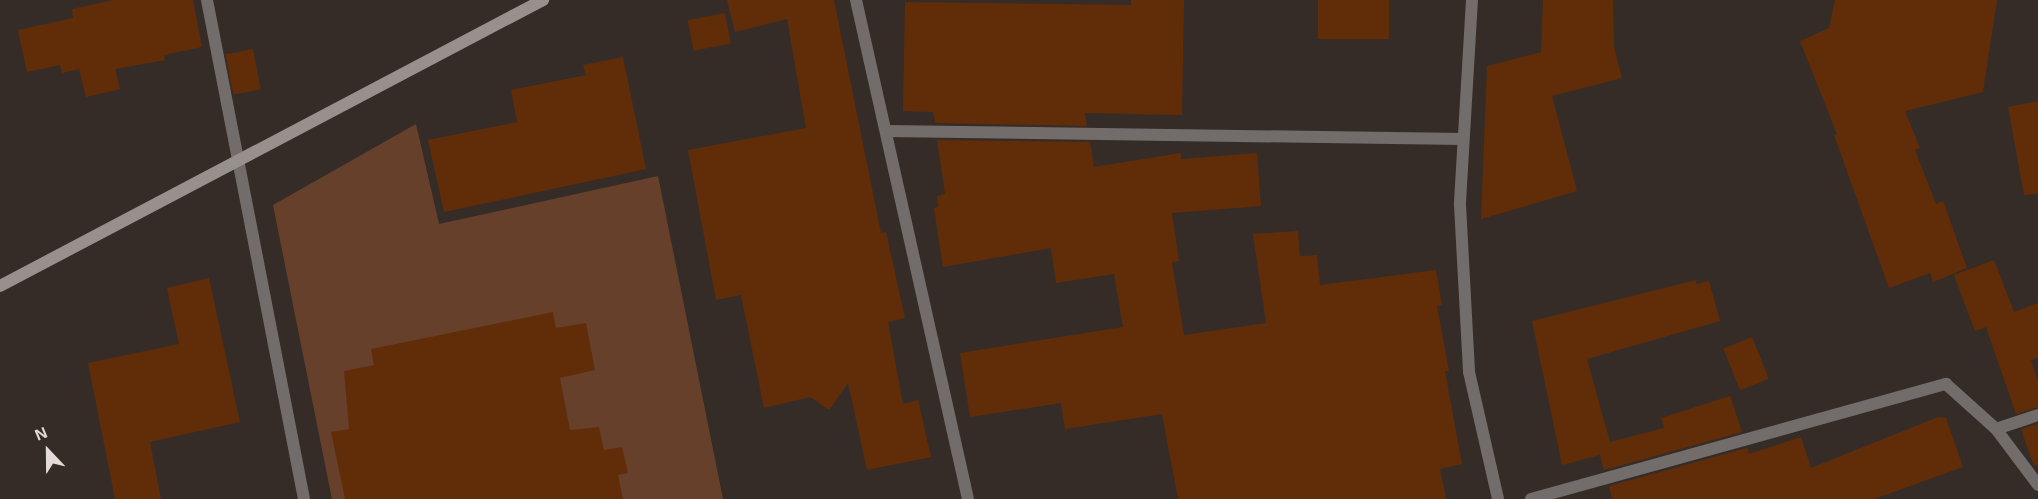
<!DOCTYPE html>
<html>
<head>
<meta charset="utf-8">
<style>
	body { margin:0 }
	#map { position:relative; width:2038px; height:499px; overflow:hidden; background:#352c27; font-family:Arial,sans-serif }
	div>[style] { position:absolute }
	.green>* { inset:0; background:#67402b }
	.building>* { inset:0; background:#612d09; transform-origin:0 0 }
	.street>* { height:12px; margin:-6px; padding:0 6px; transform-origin:6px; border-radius:6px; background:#726d6a }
	.secondary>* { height:12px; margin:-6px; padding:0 6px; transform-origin:6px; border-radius:6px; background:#97908c }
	span { translate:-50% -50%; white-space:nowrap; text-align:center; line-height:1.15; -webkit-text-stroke:5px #352c27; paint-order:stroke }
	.north { position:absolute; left:18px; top:421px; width:60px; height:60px; -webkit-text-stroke:4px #352c27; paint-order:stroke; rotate:338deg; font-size:16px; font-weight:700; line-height:24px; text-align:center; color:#e2dcd9 }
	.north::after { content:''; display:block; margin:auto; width:21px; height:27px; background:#e2dcd9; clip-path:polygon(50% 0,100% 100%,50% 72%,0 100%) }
</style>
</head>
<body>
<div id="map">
	<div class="green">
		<i style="clip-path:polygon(416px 124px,439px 224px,658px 176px,723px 499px,332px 499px,273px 205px)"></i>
	</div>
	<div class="building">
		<i style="clip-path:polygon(113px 0,193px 0,202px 47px,164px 55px,165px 60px,115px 69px,120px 89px,86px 97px,79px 69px,62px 73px,60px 65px,27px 72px,18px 30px,73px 18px,72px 9px)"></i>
		<i style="clip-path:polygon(727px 0,834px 0,881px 233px,886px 232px,905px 318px,888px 322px,903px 404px,918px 400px,931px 457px,867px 470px,848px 383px,829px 410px,810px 397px,764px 408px,741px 295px,716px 300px,688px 150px,806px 128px,787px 19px,735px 32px)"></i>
		<i style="clip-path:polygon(1131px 0,1184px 0,1182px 115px,1085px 113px,1087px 126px,935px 123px,933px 112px,903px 111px,905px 2px,1131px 5px)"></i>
		<i style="left:1318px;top:0;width:71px;height:39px"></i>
		<i style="clip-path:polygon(1543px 0,1613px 0,1614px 47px,1622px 78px,1552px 96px,1577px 191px,1481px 219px,1487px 66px,1541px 52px)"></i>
		<i style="clip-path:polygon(1835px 0,1997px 0,1983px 92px,1905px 111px,1920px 148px,1915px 150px,1936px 204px,1943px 201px,1967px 268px,1933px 282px,1930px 273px,1889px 288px,1834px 135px,1837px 134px,1800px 41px,1829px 28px)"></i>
		<i style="left:725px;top:13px;width:31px;height:38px;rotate:79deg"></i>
		<i style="left:253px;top:49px;width:41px;height:28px;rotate:79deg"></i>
		<i style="clip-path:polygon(623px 57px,646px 169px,444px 212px,428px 140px,517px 122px,511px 90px,586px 75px,583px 65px)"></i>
		<i style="clip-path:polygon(2038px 101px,2038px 194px,2024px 195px,2008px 107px)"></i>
		<i style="clip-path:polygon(937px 140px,1090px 142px,1094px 167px,1181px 153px,1181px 159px,1257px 153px,1261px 206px,1172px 213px,1179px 261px,1172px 262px,1184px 335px,1266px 323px,1253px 234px,1298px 231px,1300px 256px,1317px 255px,1320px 285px,1436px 270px,1442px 305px,1437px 306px,1449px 371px,1445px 371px,1462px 464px,1440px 469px,1446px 499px,1178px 499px,1162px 414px,1065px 429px,1061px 403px,970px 417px,960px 353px,1123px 327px,1114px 274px,1056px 283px,1051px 248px,943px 267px,934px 208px,938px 207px,937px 196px,945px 194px)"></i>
		<i style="clip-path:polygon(1994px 260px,2014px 312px,2038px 303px,2038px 358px,2031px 360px,2038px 381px,2038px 407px,2016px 414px,1986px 327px,1975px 331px,1954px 275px)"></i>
		<i style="clip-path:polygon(209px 278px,240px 422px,150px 442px,161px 499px,115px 499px,88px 363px,179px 344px,167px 288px)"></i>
		<i style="clip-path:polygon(1696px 280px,1697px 284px,1709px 281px,1720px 321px,1587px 359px,1610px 442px,1664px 428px,1661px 418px,1730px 396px,1742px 432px,1604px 470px,1600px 455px,1562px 465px,1532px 321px)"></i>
		<i style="clip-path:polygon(553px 312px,556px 328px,586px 323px,595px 370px,560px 378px,570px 430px,599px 427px,604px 450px,622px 447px,628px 473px,618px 475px,623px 499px,345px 499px,331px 432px,349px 429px,344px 371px,374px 365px,371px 349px)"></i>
		<i style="left:1752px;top:337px;width:45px;height:31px;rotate:68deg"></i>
		<i style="clip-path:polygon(1938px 417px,1946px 418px,1963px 467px,1874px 499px,1612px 499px,1609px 486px,1747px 448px,1749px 454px,1801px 437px,1811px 468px)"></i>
		<i style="clip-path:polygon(2038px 424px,2038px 465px,2034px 466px,2021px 429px)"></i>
	</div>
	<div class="street">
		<i style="left:207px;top:0;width:508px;rotate:79deg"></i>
		<i style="left:856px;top:0;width:511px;rotate:77.35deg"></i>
		<i style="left:1472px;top:0;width:205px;rotate:93.4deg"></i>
		<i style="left:1460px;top:205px;width:167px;rotate:86.9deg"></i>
		<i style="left:1469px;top:372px;width:130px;rotate:77.1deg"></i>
		<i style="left:887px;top:131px;width:576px;rotate:0.8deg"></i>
		<i style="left:1996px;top:429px;width:44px;rotate:-18.4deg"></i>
		<i style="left:1531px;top:499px;width:431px;rotate:-15.5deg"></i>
		<i style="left:1946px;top:384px;width:67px;rotate:42deg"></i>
		<i style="left:1996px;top:429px;width:70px;rotate:53.1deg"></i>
	</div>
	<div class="secondary">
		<i style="left:0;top:286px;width:614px;rotate:-27.78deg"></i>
	</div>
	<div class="north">N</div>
</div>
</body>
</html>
